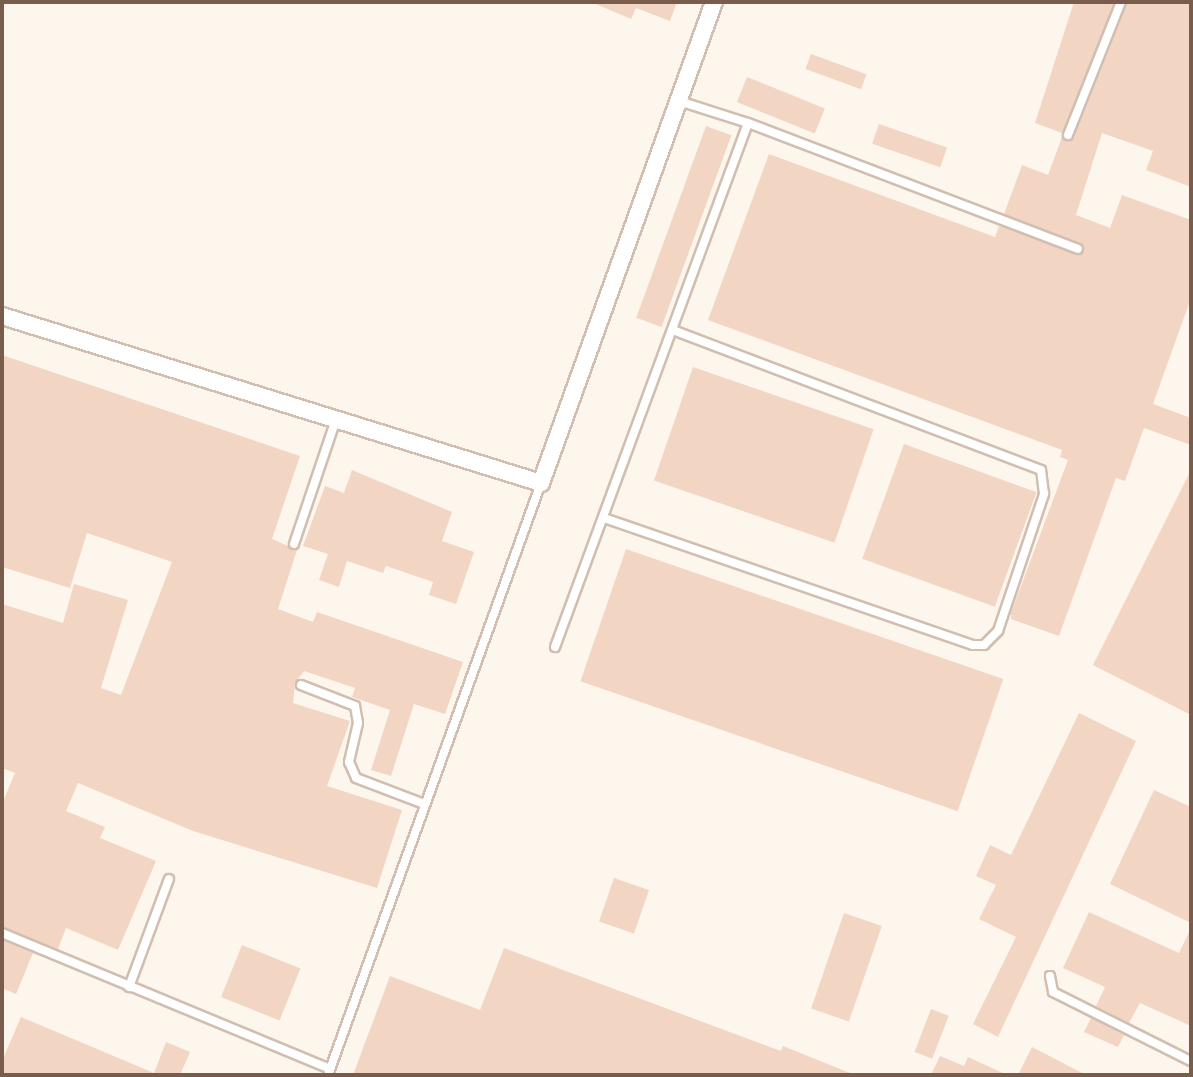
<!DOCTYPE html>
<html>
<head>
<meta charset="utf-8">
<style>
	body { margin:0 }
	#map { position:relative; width:1193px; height:1077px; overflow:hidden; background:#fdf6ec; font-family:Jost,sans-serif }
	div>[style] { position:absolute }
	.building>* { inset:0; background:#f3d5c3; transform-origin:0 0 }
	.roads { filter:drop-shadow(2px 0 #d1beb0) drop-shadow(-2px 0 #d1beb0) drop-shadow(0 2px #d1beb0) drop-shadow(0 -2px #d1beb0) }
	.service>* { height:8px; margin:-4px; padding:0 4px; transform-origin:4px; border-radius:4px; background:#fff }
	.minor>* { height:16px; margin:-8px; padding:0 8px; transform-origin:8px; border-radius:8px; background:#fff }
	span { translate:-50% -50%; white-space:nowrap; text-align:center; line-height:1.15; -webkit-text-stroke:5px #fffaf3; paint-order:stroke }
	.frame { position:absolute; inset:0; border:4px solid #7a5c4d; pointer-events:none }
</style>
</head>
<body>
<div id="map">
	<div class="building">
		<i style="clip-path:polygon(591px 2px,677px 2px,670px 21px,636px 8px,631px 19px)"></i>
		<i style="clip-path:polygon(1074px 2px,1114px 2px,1062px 133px,1035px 123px)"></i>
		<i style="clip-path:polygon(1128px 2px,1191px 2px,1191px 187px,1146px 170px,1153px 151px,1102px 133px,1076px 215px,1110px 228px,1122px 195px,1191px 220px,1191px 298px,1153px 404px,1191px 418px,1191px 445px,1144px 428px,1125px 481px,1116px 478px,1059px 636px,1011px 619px,1011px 613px,1068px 460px,1060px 457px,1062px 450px,708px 320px,769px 154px,995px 237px,999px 226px,1082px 254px,1080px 243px,1004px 214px,1022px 165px,1048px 175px,1062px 137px,1074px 138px)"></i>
		<i style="left:811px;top:54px;width:59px;height:16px;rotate:20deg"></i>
		<i style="left:747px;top:77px;width:84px;height:27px;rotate:22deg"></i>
		<i style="left:879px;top:124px;width:72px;height:21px;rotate:19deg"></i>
		<i style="left:706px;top:126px;width:27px;height:204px;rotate:20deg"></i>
		<i style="clip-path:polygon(2px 355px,300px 456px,272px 539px,297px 550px,278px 609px,313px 622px,317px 612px,463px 662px,445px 714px,414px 704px,391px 776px,371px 770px,390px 710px,352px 697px,355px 688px,304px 671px,295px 683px,293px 703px,350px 721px,327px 786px,402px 810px,377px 888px,193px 831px,78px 783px,66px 811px,105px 827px,100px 838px,156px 861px,118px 950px,66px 928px,58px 949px,2px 927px,2px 804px,15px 773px,2px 768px,2px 604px,63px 623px,74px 584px,128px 600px,101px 688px,121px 695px,172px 562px,87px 533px,70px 588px,2px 567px)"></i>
		<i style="left:693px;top:367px;width:191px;height:120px;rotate:19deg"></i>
		<i style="left:904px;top:444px;width:141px;height:122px;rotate:20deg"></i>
		<i style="clip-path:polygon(352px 470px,452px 512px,442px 541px,474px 552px,456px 604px,429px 595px,433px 582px,386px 566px,383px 573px,347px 561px,339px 587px,319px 580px,328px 554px,303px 546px,325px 486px,344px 493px)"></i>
		<i style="clip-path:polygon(1191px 470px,1191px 715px,1093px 665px)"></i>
		<i style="left:626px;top:549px;width:399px;height:140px;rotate:19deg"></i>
		<i style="clip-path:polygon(1079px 713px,1136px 741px,998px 1037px,973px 1024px,1016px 937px,979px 919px,996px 885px,976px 876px,990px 845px,1011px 855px)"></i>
		<i style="clip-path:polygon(1154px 790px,1191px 807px,1191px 923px,1110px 884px)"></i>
		<i style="left:614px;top:878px;width:37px;height:46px;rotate:19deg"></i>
		<i style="clip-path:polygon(1089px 912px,1179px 953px,1191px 928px,1191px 1026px,1140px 1003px,1129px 1023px,1096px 1006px,1105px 987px,1063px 968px)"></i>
		<i style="left:844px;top:913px;width:40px;height:101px;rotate:19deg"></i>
		<i style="clip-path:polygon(2px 940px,33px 953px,16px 994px,2px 988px)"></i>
		<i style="left:242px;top:945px;width:63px;height:56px;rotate:22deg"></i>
		<i style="clip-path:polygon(504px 948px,781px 1051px,783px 1046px,855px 1075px,353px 1075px,390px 976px,480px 1010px)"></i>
		<i style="left:931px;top:1009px;width:19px;height:46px;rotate:21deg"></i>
		<i style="clip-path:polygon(21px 1017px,154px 1073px,166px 1042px,190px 1052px,180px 1075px,11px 1075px,2px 1072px,2px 1061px)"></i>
		<i style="clip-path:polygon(1091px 1018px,1124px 1035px,1118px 1047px,1084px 1032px)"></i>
		<i style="clip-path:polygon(1032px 1047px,1086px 1075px,1018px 1075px)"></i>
		<i style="clip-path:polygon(940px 1056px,964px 1066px,968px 1057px,1007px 1075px,931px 1075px)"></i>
	</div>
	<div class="roads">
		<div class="service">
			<i style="left:748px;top:123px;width:353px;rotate:20.9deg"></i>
			<i style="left:1068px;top:135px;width:143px;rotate:-68.3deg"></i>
			<i style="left:604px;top:518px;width:390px;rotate:19deg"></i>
			<i style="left:973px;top:645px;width:11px"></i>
			<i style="left:984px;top:645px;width:20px;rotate:-45deg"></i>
			<i style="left:998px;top:631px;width:145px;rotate:-71.4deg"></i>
			<i style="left:1044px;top:494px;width:24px;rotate:-97deg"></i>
			<i style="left:1041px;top:470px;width:394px;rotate:-159.2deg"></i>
			<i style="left:294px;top:544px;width:132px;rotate:-71.4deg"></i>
			<i style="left:555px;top:647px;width:558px;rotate:-69.78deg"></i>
			<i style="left:748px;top:123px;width:72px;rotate:-162.3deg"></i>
			<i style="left:301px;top:685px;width:58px;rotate:21.3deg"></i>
			<i style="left:355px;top:706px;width:17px;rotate:80deg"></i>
			<i style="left:358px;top:723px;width:40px;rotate:103deg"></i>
			<i style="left:349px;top:762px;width:17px;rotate:66deg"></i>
			<i style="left:356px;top:778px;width:73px;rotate:20.9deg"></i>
			<i style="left:2px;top:933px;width:353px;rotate:22.5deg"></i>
			<i style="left:1050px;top:976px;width:16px;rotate:79deg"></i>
			<i style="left:1053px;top:992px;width:154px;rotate:26.6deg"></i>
			<i style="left:129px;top:987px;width:115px;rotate:-69.7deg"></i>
			<i style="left:328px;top:1075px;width:629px;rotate:-70.21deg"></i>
		</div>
		<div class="minor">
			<i style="left:2px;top:316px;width:564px;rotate:17.21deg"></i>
			<i style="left:541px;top:483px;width:511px;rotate:-70.22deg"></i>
		</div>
	</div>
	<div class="frame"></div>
</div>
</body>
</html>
